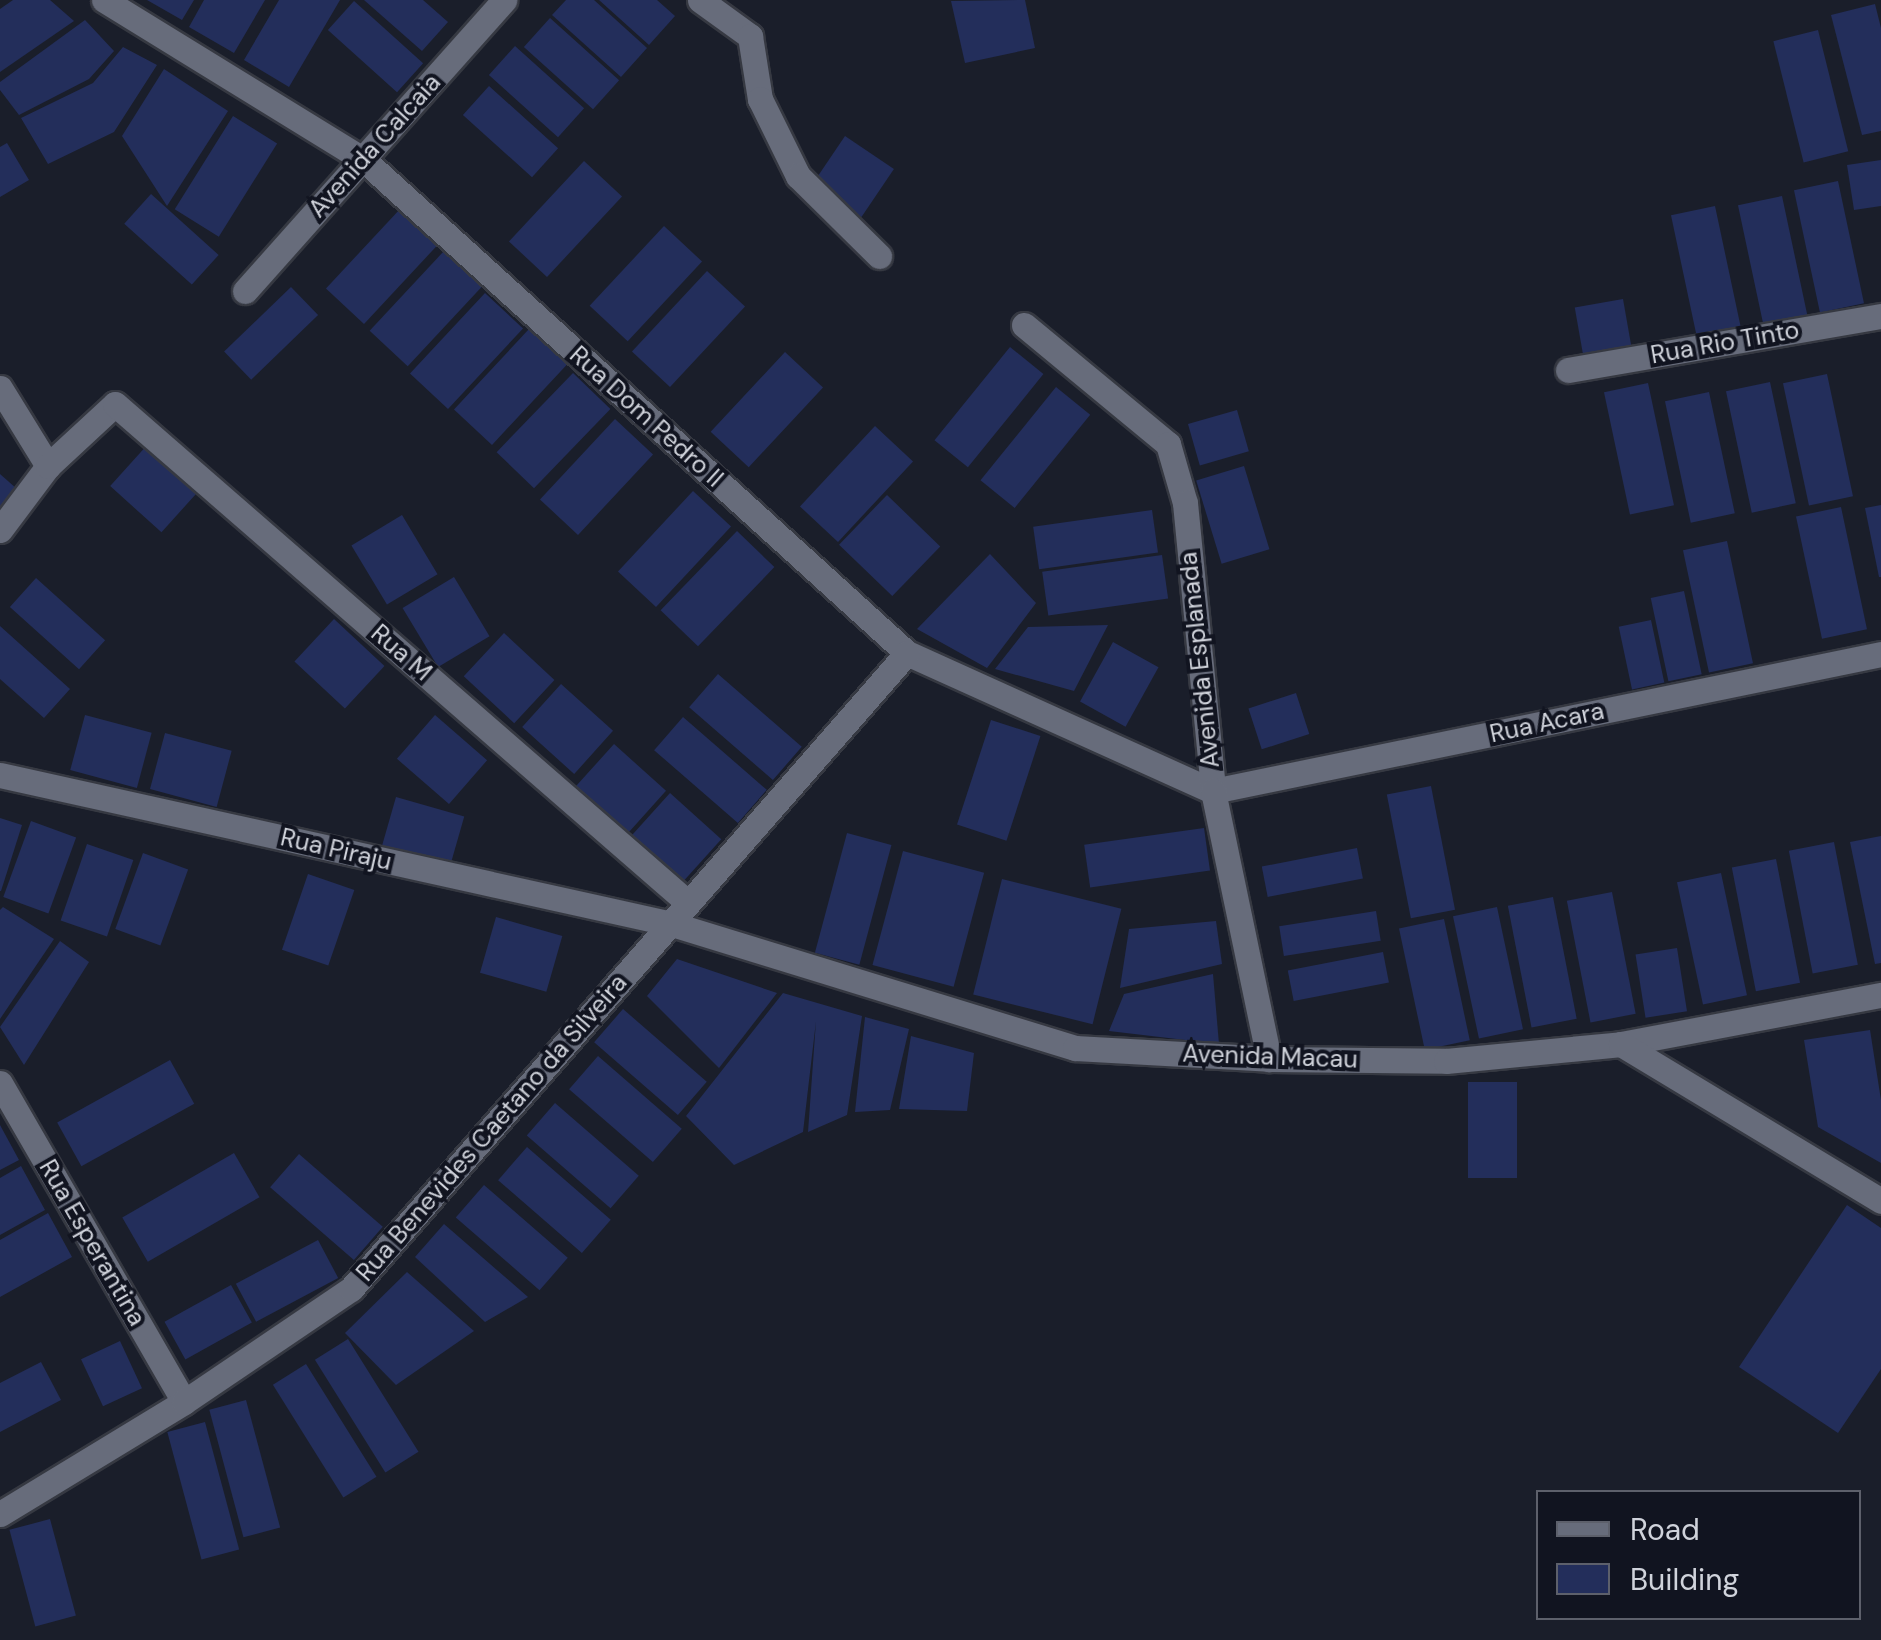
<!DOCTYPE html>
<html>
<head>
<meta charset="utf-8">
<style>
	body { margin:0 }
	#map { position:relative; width:1881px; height:1640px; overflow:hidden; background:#1a1e2a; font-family:"DM Sans",sans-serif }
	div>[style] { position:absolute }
	.building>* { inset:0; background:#232e5b; transform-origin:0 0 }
	.roads { filter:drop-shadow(2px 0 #363942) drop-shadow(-2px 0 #363942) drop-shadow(0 2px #363942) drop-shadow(0 -2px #363942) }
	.minor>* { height:25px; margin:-12.5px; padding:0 12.5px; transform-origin:12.5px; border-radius:12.5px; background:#676c7b }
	span { translate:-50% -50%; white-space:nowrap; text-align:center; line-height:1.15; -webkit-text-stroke:8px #111420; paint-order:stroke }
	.street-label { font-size:25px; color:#d0d3db }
	.legend { position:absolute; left:1536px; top:1490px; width:325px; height:130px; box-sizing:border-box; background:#111420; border:2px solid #5d606b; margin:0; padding:12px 18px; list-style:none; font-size:30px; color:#d0d3db }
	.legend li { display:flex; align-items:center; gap:20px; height:50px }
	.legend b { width:50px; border:2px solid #5d606b }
</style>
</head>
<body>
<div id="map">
	<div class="building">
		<i style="clip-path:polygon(13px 0,50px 0,74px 21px,0 72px,0 9px)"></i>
		<i style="clip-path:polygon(147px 0,194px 0,182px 20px)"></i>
		<i style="clip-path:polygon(204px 0,265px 0,234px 53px,189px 27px)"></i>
		<i style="clip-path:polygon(279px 0,340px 0,289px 87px,244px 60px)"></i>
		<i style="clip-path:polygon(364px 0,423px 0,448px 22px,422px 51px)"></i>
		<i style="clip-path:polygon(566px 0,594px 0,647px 48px,621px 77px,552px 15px)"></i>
		<i style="clip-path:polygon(599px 0,657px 0,675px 16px,649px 45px)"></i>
		<i style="clip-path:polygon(1025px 0,1035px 48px,965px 63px,951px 1px)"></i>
		<i style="left:354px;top:1px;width:93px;height:39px;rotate:42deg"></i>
		<i style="clip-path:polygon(1875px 4px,1881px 28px,1881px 131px,1862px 135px,1831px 15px)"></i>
		<i style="left:550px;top:18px;width:93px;height:39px;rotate:42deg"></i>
		<i style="clip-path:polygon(85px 20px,114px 51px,89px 79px,19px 115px,0 90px,0 82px)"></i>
		<i style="left:1818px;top:30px;width:125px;height:46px;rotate:76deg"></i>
		<i style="left:515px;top:46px;width:93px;height:39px;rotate:42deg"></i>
		<i style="clip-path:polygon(123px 47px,157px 65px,114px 132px,48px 164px,21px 118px,93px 83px)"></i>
		<i style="clip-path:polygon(164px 69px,228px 111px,167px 206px,122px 136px)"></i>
		<i style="left:489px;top:86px;width:93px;height:39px;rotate:42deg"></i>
		<i style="left:233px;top:116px;width:52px;height:110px;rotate:32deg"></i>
		<i style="left:845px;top:136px;width:59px;height:58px;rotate:34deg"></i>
		<i style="clip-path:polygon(7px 143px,29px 180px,0 197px,0 147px)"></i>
		<i style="clip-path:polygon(1881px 160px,1881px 206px,1854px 210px,1847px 165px)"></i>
		<i style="left:584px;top:161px;width:52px;height:110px;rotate:43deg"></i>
		<i style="left:1838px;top:181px;width:125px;height:45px;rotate:78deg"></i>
		<i style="left:151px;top:194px;width:91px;height:40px;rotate:42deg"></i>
		<i style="left:1782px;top:196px;width:125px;height:45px;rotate:78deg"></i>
		<i style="left:1715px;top:206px;width:125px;height:45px;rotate:78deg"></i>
		<i style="left:401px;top:208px;width:52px;height:110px;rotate:43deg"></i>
		<i style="left:664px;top:226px;width:52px;height:109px;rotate:43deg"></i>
		<i style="left:444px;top:251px;width:52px;height:109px;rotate:43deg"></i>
		<i style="left:707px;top:271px;width:52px;height:110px;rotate:43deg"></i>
		<i style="left:291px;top:287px;width:39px;height:93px;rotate:46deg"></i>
		<i style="left:485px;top:293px;width:52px;height:110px;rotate:43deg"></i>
		<i style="left:1623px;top:299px;width:50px;height:49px;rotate:80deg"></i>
		<i style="left:529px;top:329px;width:52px;height:110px;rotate:43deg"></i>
		<i style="left:1010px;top:347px;width:43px;height:120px;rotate:39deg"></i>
		<i style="left:785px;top:352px;width:52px;height:109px;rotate:43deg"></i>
		<i style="left:573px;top:373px;width:52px;height:110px;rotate:44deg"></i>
		<i style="left:1827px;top:374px;width:125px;height:45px;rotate:78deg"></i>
		<i style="left:1770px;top:382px;width:124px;height:45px;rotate:78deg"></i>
		<i style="left:1648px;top:383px;width:125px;height:45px;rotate:78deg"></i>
		<i style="left:1056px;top:387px;width:44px;height:120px;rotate:39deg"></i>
		<i style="left:1709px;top:392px;width:124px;height:45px;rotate:78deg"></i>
		<i style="left:1237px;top:410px;width:43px;height:51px;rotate:74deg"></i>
		<i style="left:615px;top:419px;width:52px;height:110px;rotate:43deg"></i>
		<i style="left:875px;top:426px;width:52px;height:110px;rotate:43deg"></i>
		<i style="left:149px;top:443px;width:69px;height:58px;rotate:42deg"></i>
		<i style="left:1244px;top:466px;width:87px;height:50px;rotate:73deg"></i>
		<i style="clip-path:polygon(0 474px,17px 489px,0 508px)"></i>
		<i style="left:693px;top:491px;width:52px;height:110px;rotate:43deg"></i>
		<i style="left:887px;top:495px;width:74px;height:69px;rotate:44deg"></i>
		<i style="clip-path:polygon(1881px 505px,1881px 577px,1879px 577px,1865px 508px)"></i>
		<i style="left:1841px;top:507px;width:125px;height:46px;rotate:78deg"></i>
		<i style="left:1152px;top:510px;width:43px;height:120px;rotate:82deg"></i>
		<i style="left:402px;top:515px;width:69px;height:59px;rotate:59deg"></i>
		<i style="left:737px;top:531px;width:52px;height:110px;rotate:44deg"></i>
		<i style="left:1727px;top:541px;width:125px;height:45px;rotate:78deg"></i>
		<i style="clip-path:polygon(990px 554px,1036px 603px,987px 668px,917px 629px)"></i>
		<i style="left:1162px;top:555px;width:44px;height:121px;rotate:82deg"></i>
		<i style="left:454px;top:577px;width:69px;height:60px;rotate:59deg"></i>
		<i style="left:36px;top:578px;width:93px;height:39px;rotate:42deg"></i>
		<i style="left:1684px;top:591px;width:85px;height:34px;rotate:78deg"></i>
		<i style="left:334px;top:619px;width:69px;height:58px;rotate:43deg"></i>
		<i style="left:1651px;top:620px;width:64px;height:33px;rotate:78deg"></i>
		<i style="clip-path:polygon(1108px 625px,1074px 691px,995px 669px,1028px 627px)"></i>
		<i style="clip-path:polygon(0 626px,70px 689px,44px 718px,0 679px)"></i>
		<i style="left:504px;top:633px;width:69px;height:59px;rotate:43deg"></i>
		<i style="left:1113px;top:642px;width:52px;height:68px;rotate:29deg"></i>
		<i style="left:718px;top:674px;width:111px;height:44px;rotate:41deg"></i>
		<i style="left:561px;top:684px;width:70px;height:58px;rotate:42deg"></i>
		<i style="left:1296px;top:693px;width:43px;height:50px;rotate:72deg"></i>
		<i style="left:85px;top:715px;width:69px;height:57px;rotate:15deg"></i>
		<i style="left:435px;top:715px;width:69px;height:58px;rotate:41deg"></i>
		<i style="left:683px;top:717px;width:111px;height:44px;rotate:41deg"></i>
		<i style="left:991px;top:720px;width:52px;height:110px;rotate:18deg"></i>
		<i style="left:165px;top:733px;width:69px;height:58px;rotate:15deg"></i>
		<i style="left:614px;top:744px;width:70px;height:58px;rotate:42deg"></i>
		<i style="left:1431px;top:786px;width:126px;height:45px;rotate:79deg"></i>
		<i style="left:670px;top:793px;width:69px;height:58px;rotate:42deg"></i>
		<i style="left:396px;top:797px;width:71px;height:58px;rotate:16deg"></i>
		<i style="clip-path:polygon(0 818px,22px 825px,1px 891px,0 891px)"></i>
		<i style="left:31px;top:821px;width:48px;height:81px;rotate:20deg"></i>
		<i style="left:1204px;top:828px;width:43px;height:121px;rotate:82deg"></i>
		<i style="left:847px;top:833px;width:46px;height:124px;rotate:15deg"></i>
		<i style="clip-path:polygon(1881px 836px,1881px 963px,1875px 964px,1850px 842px)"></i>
		<i style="left:1834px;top:842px;width:125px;height:46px;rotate:79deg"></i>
		<i style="left:87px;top:844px;width:49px;height:81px;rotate:19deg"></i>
		<i style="left:1357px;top:848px;width:31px;height:97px;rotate:79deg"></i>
		<i style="left:903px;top:851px;width:84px;height:118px;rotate:15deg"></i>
		<i style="left:143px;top:853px;width:48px;height:81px;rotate:20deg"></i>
		<i style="left:1776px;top:859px;width:126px;height:45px;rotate:79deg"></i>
		<i style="left:1721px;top:873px;width:125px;height:45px;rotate:78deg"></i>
		<i style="left:308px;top:874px;width:49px;height:80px;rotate:19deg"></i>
		<i style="left:1002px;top:879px;width:123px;height:119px;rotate:14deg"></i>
		<i style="left:1612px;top:892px;width:124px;height:46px;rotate:79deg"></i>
		<i style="left:1553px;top:897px;width:124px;height:46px;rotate:79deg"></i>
		<i style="clip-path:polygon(3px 907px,54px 939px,0 1019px,0 910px)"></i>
		<i style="left:1497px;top:907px;width:125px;height:45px;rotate:78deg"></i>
		<i style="left:1376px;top:911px;width:30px;height:98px;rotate:81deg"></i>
		<i style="left:496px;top:917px;width:69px;height:58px;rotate:16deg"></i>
		<i style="left:1444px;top:919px;width:124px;height:46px;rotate:78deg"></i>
		<i style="clip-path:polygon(1216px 921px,1222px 964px,1120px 988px,1129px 929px)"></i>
		<i style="clip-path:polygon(60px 941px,89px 962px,24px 1065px,0 1027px)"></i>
		<i style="left:1677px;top:948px;width:64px;height:42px;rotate:81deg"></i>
		<i style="left:1383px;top:952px;width:31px;height:97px;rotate:79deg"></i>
		<i style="clip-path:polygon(677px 959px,777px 993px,719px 1068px,647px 996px)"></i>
		<i style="clip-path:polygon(1213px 974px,1219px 1044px,1109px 1031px,1124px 994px)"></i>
		<i style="clip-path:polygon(783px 993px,862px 1016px,847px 1115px,808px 1132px,816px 1021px,803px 1132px,734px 1165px,686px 1116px)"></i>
		<i style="left:623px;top:1009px;width:111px;height:44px;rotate:41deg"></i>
		<i style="clip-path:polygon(865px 1017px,909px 1029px,890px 1110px,855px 1112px)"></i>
		<i style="clip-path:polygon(1870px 1030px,1881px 1100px,1881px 1163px,1818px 1127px,1804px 1040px)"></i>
		<i style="clip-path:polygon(911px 1036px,974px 1053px,967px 1111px,899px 1109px)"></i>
		<i style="left:598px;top:1056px;width:111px;height:44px;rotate:41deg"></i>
		<i style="left:170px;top:1060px;width:50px;height:129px;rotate:61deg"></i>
		<i style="left:1468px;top:1082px;width:49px;height:96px"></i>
		<i style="left:555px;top:1103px;width:111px;height:43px;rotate:41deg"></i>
		<i style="clip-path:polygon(0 1125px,19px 1160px,0 1170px)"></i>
		<i style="left:527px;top:1147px;width:111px;height:44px;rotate:41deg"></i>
		<i style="left:234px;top:1153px;width:51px;height:129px;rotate:60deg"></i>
		<i style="left:299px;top:1154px;width:111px;height:44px;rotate:41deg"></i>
		<i style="clip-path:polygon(21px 1166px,45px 1210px,0 1235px,0 1178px)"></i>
		<i style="left:484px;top:1185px;width:111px;height:43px;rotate:41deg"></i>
		<i style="clip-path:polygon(1847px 1205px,1881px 1228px,1881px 1369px,1838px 1433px,1739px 1367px)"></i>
		<i style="clip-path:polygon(48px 1213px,72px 1257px,0 1297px,0 1240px)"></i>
		<i style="clip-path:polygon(444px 1224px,528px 1297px,485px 1322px,415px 1257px)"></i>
		<i style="left:318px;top:1240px;width:43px;height:93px;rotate:62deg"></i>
		<i style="clip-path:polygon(407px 1272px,474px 1331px,396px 1385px,345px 1333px)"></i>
		<i style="left:231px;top:1285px;width:43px;height:76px;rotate:61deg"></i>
		<i style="left:348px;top:1339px;width:133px;height:39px;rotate:58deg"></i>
		<i style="left:120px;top:1341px;width:52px;height:43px;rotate:65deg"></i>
		<i style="clip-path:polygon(41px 1362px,61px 1400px,0 1432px,0 1383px)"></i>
		<i style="left:306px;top:1364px;width:133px;height:39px;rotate:58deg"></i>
		<i style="left:246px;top:1400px;width:132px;height:38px;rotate:75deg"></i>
		<i style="left:205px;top:1422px;width:132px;height:39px;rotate:75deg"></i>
		<i style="left:50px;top:1519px;width:100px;height:42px;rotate:75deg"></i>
	</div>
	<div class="roads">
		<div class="minor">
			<i style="left:104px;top:0;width:305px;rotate:31.6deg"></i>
			<i style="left:364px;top:160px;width:733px;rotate:42.24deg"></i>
			<i style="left:907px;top:653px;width:336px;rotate:24.3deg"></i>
			<i style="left:1213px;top:791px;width:682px;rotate:-11.59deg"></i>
			<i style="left:700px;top:0;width:62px;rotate:35.8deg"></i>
			<i style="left:750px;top:36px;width:64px;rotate:81deg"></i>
			<i style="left:760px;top:99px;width:86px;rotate:63.7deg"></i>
			<i style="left:798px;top:176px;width:114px;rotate:44.6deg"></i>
			<i style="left:245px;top:291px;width:390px;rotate:-48.3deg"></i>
			<i style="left:1024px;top:325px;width:187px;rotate:39.6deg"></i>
			<i style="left:1168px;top:444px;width:61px;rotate:73.9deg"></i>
			<i style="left:1185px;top:503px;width:289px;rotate:84.4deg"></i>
			<i style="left:1213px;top:791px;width:274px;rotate:78.2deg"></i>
			<i style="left:1568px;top:370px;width:318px;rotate:-9.8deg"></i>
			<i style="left:0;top:388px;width:92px;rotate:58.4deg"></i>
			<i style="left:0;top:530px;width:80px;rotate:-53.1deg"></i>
			<i style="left:48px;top:466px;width:91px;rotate:-42.8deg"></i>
			<i style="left:115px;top:404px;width:758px;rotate:41.04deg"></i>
			<i style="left:0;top:775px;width:688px;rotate:12.5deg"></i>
			<i style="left:672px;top:924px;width:422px;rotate:17.1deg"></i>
			<i style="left:1075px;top:1048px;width:194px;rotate:3.2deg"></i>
			<i style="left:1269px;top:1059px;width:177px;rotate:0.6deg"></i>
			<i style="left:1446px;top:1061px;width:176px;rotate:-5.5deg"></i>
			<i style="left:1621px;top:1044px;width:265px;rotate:-10.7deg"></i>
			<i style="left:1621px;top:1044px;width:304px;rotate:31.1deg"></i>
			<i style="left:0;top:1083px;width:368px;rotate:60deg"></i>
			<i style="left:0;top:1514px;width:215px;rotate:-31.3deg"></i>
			<i style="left:184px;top:1402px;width:202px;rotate:-34.1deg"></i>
			<i style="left:351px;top:1289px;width:845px;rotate:-48.84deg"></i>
		</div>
	</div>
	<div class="street-label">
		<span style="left:375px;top:146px;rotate:-48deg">Avenida Calcaia</span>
		<span style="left:1725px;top:343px;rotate:-10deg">Rua Rio Tinto</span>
		<span style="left:646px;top:417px;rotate:42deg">Rua Dom Pedro II</span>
		<span style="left:401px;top:653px;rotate:41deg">Rua M</span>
		<span style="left:1200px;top:660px;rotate:-96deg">Avenida Esplanada</span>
		<span style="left:1547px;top:723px;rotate:-12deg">Rua Acara</span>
		<span style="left:336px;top:850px;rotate:13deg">Rua Piraju</span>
		<span style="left:1270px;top:1057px;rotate:2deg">Avenida Macau</span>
		<span style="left:492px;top:1128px;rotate:-49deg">Rua Benevides Caetano da Silveira</span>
		<span style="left:92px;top:1243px;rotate:60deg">Rua Esperantina</span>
	</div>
	<ul class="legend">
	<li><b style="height:12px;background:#676c7b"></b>Road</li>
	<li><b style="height:28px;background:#232e5b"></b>Building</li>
	</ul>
</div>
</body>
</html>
